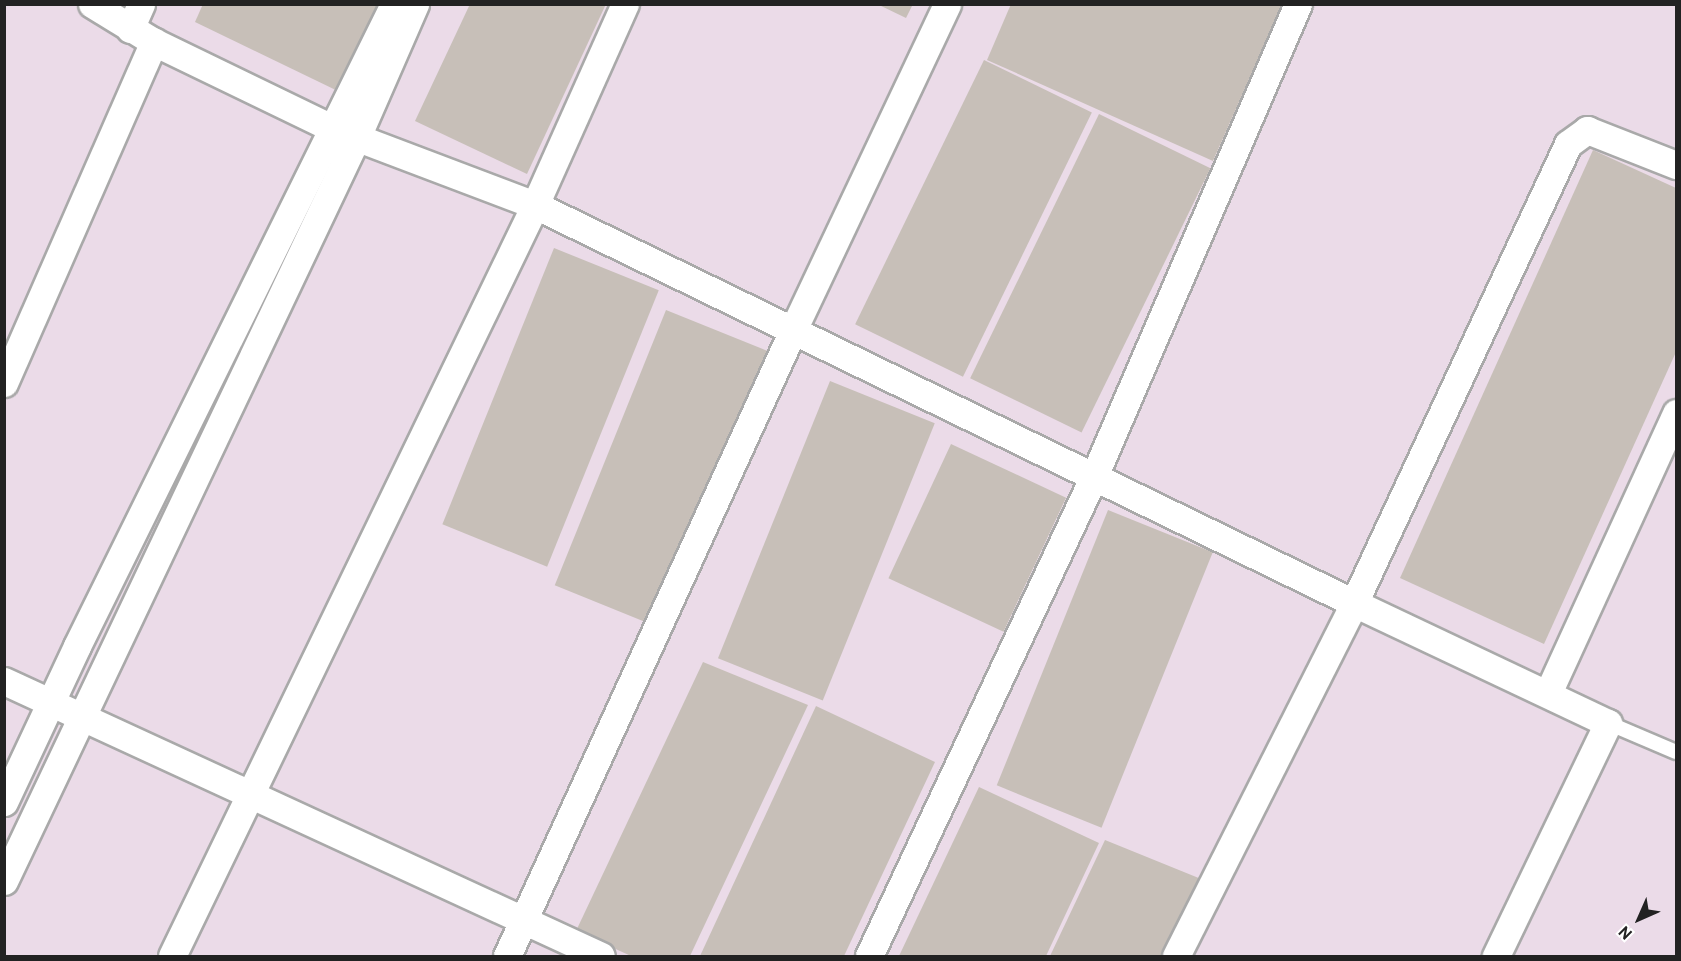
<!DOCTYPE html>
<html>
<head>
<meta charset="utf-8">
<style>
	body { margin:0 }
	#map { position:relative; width:1681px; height:961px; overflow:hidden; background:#f2efe9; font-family:Overpass,sans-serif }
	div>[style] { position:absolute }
	.industrial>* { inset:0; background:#ebdbe8; transform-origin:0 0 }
	.building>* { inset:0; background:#c7bfb8; transform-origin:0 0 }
	.roads { filter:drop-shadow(2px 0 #a9a9a9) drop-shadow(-2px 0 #a9a9a9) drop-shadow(0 2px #a9a9a9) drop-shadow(0 -2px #a9a9a9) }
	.service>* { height:14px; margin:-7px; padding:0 7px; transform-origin:7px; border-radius:7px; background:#fff }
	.minor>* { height:27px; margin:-13.5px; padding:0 13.5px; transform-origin:13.5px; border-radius:13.5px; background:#fff }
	span { translate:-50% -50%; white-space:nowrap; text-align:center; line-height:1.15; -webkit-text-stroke:4.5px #fff; paint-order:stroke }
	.frame { position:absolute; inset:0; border:6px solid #222; pointer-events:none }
	.north { position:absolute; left:1609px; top:889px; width:60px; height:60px; -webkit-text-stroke:4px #fff; paint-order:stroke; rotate:225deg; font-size:16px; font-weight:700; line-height:24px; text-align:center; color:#222 }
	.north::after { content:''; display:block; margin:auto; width:21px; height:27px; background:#222; clip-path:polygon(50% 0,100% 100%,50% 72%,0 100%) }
</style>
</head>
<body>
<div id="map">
	<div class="industrial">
		<i style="left:5px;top:5px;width:1671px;height:951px"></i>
	</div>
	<div class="building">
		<i style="clip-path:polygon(203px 4px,386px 4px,344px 94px,195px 22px)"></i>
		<i style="clip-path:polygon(470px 4px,606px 4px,527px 174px,415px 121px)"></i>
		<i style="clip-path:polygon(877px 4px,913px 4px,906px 18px)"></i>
		<i style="clip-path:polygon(1011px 4px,1282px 4px,1213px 161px,987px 60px)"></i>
		<i style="left:984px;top:60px;width:120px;height:294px;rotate:26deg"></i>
		<i style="left:1099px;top:114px;width:124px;height:294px;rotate:26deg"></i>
		<i style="clip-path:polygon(1593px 150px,1676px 188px,1676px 352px,1544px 644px,1400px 578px)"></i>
		<i style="left:554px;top:248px;width:113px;height:298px;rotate:22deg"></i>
		<i style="left:666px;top:310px;width:113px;height:297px;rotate:22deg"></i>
		<i style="left:830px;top:381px;width:113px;height:299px;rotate:22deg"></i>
		<i style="left:951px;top:444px;width:127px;height:148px;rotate:25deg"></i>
		<i style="left:1108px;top:510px;width:113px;height:297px;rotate:22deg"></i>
		<i style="clip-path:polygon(703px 662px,808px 705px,690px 956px,631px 956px,576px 931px)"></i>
		<i style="clip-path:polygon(816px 706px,935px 762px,844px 956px,700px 956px)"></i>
		<i style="clip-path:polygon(979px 787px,1099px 843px,1046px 956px,899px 956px)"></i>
		<i style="clip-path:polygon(1105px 840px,1211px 883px,1174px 956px,1050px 956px)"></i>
	</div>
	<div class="roads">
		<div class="service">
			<i style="left:1608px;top:723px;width:74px;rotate:23.1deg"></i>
		</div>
		<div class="minor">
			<i style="left:92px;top:4px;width:73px;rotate:31.5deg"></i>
			<i style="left:154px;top:42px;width:200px;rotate:25.8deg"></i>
			<i style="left:334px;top:129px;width:215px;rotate:20.7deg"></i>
			<i style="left:535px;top:205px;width:911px;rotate:25.92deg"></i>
			<i style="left:1354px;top:603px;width:281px;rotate:25.3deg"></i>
			<i style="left:1608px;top:723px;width:259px;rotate:115.7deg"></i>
			<i style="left:130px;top:29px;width:27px;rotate:-66deg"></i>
			<i style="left:4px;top:383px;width:373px;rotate:-66.3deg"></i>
			<i style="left:4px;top:681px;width:657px;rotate:24.73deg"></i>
			<i style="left:1548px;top:693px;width:308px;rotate:-65.4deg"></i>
			<i style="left:4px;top:802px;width:172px;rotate:-64.9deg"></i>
			<i style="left:77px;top:646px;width:716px;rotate:-63.72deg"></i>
			<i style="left:4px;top:881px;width:823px;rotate:-64.62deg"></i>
			<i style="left:357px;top:137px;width:145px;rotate:-66.4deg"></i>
			<i style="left:172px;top:956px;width:834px;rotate:-64.2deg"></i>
			<i style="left:535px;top:205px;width:220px;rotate:-65.9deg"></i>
			<i style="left:507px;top:956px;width:690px;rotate:-65.44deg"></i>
			<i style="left:794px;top:328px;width:358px;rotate:-64.7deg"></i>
			<i style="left:869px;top:956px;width:532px;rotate:-64.88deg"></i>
			<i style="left:1095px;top:474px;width:512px;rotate:-66.64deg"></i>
			<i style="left:1176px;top:956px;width:395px;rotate:-63.2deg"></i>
			<i style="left:1354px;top:603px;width:506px;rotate:-65deg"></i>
			<i style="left:1568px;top:144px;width:24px;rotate:-36deg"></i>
			<i style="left:1587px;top:130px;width:96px;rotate:21.5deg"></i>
		</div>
	</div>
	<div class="frame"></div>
	<div class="north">N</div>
</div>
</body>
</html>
